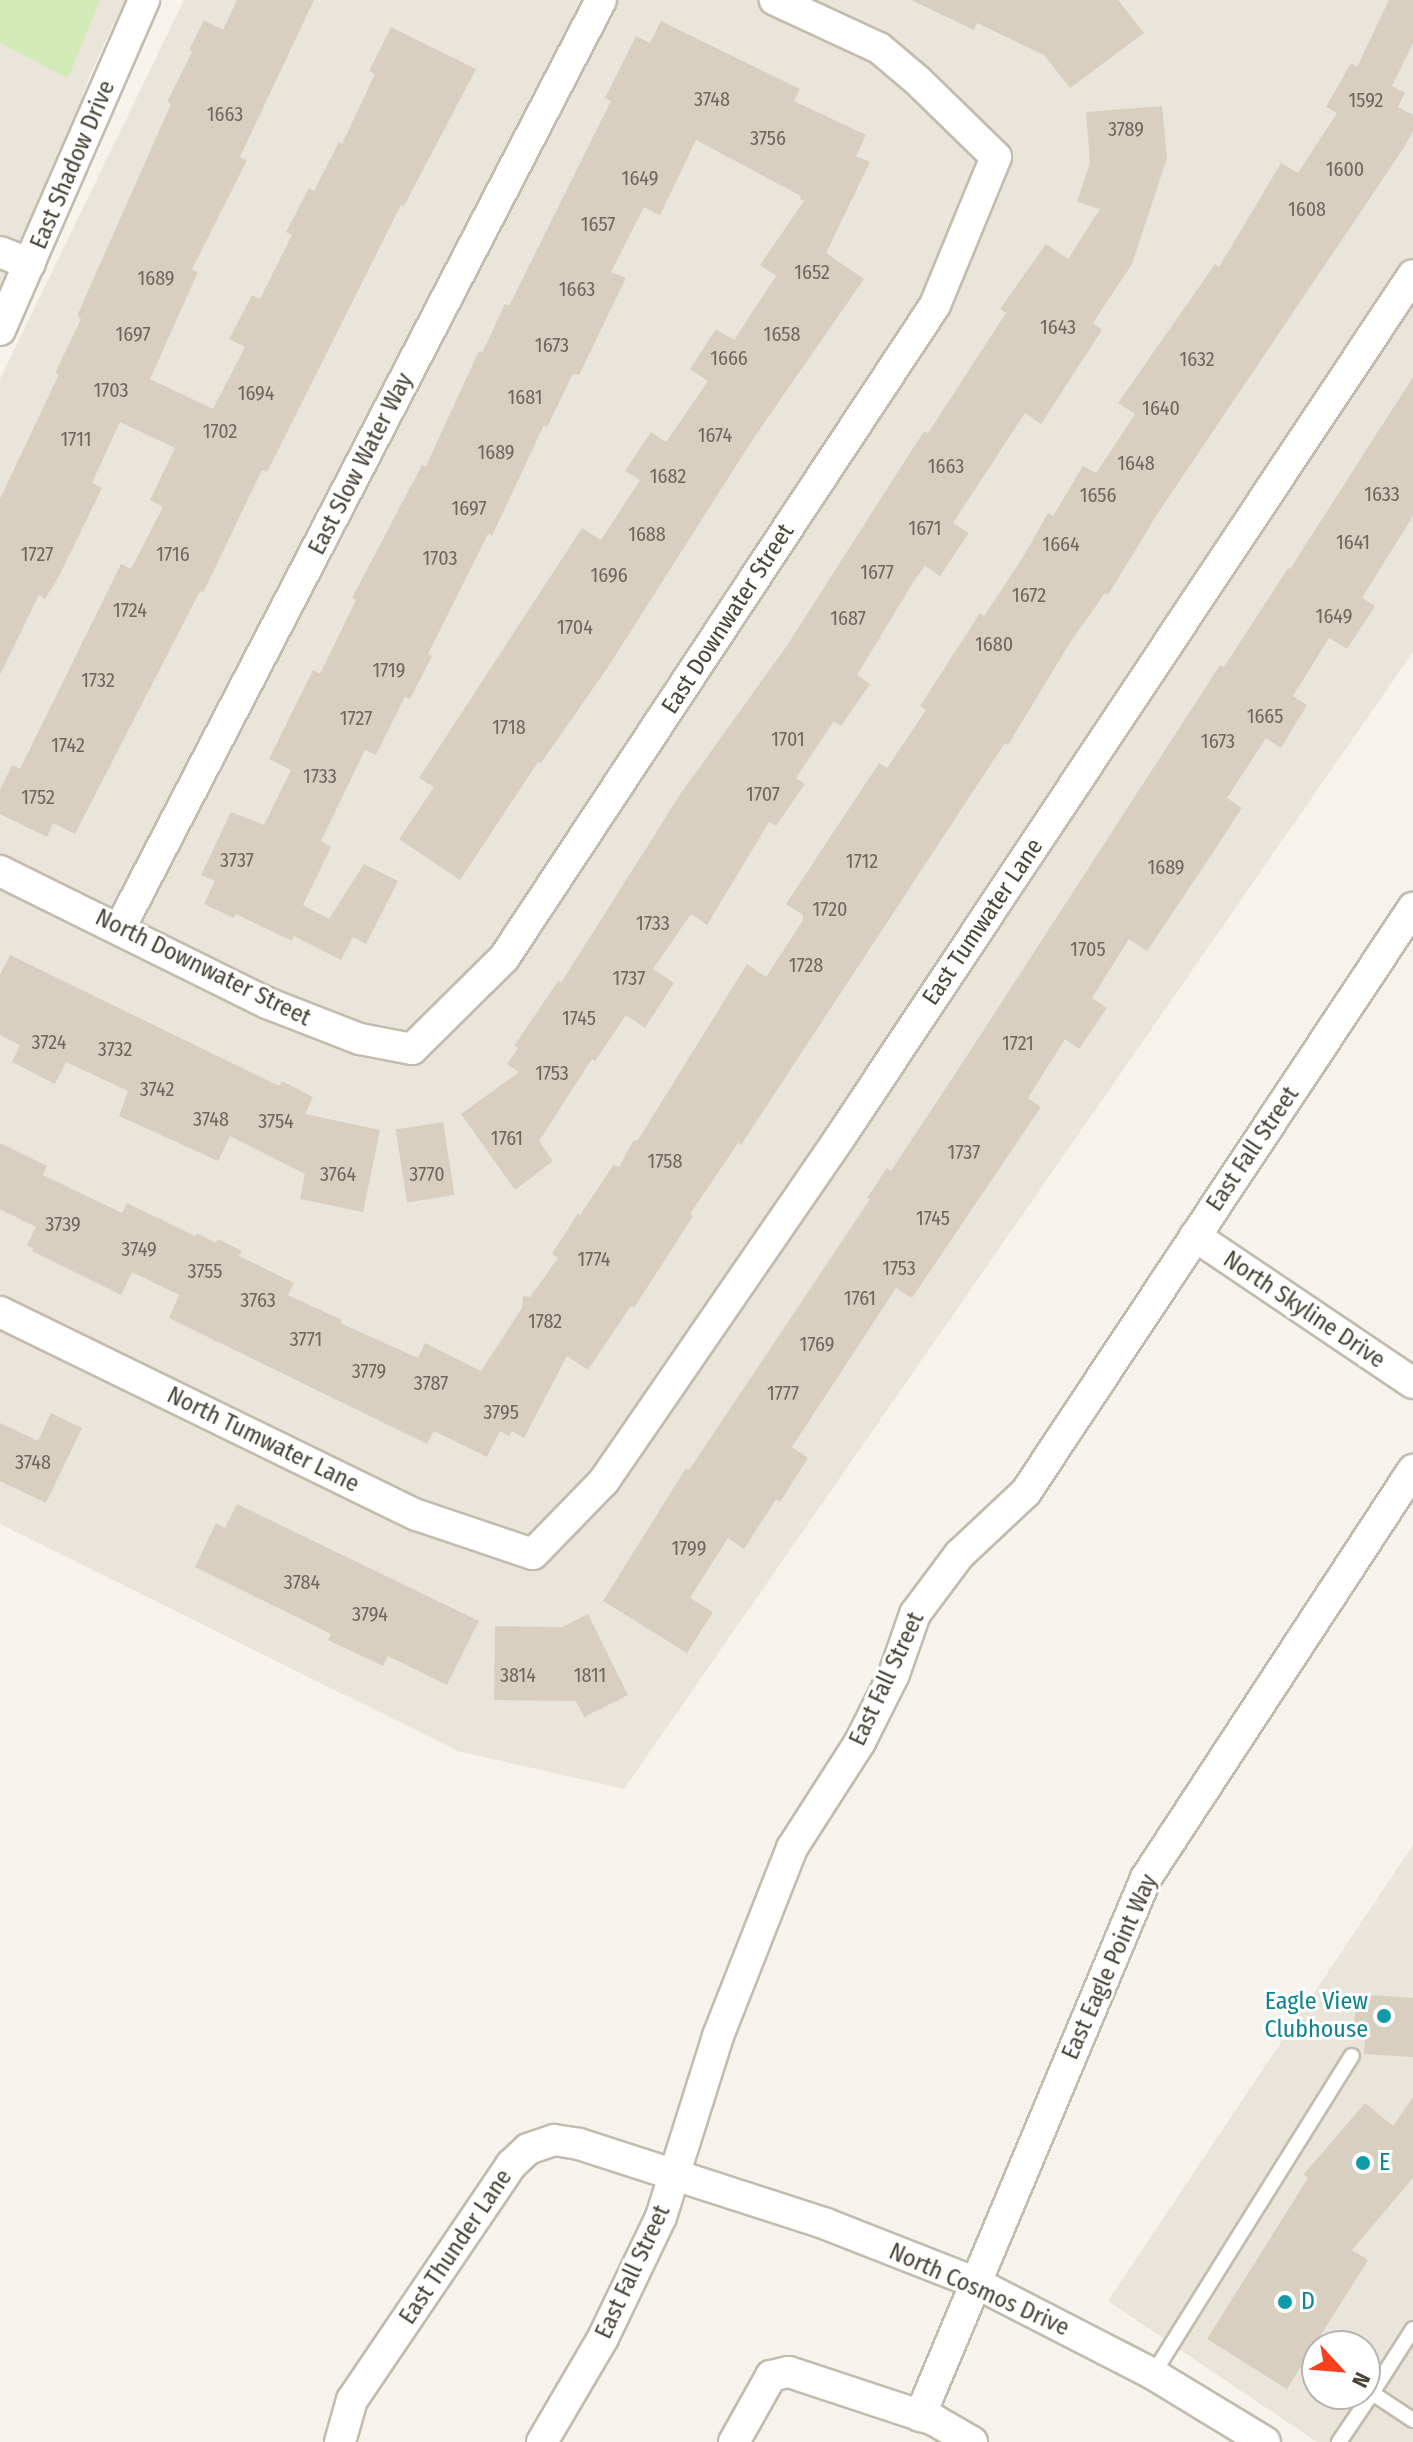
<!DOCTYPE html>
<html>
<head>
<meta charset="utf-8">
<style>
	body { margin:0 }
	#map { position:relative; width:1413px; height:2442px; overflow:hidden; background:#f6f3ec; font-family:"Fira Sans Condensed",sans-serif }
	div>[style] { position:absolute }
	.residential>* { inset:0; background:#eae5da }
	.green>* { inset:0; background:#d2eab5 }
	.building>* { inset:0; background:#d8cfc1; transform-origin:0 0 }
	.roads { filter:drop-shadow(2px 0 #c2bbae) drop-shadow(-2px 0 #c2bbae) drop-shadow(0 2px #c2bbae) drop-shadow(0 -2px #c2bbae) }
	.lane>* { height:14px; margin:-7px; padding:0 7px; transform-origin:7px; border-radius:7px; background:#fff }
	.street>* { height:30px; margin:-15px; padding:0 15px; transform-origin:15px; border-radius:15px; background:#fff }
	.dots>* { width:22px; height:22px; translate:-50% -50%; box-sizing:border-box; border:4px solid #fff; border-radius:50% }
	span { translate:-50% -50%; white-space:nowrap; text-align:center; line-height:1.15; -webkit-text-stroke:6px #fff; paint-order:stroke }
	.number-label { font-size:20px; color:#6e675b }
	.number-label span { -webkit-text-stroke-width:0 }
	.street-label { font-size:24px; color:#4b4439 }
	.culture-label { font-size:24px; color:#0d838f }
	.right { translate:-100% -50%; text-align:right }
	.left { translate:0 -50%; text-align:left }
	.north { position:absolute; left:1301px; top:2330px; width:80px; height:80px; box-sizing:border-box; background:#fff; border:2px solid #b7b4b0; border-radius:50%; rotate:116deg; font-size:22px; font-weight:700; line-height:32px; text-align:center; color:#4b4439 }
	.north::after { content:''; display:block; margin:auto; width:28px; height:36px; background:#fc3f1d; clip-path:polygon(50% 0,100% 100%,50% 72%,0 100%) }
</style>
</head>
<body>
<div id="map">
	<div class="residential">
		<i style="clip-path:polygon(0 0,125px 0,89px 77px,60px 165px,0 302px)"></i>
		<i style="clip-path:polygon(184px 0,1413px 0,1413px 652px,624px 1789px,458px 1751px,0 1524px,0 379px)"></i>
		<i style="clip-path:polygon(evenodd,1413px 1845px,1413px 2442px,1317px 2442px,1108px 2301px,1413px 1845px,1317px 2346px,1365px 2346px,1365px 2394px,1317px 2394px,1317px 2346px)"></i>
	</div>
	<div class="green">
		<i style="clip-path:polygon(0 0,100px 0,68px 78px,0 43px)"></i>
	</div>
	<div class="building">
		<i style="clip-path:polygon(237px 0,314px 0,240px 157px,247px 160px,192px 269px,198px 272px,150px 379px,213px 409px,245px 347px,229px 339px,252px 295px,260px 299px,292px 235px,286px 232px,309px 188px,314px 191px,339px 142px,342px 144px,375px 74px,369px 71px,391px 27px,476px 69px,404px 206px,401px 205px,267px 472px,262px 470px,203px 593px,200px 591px,75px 834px,53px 823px,47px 837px,0 814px,0 790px,12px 765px,20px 769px,121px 564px,131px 569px,163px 507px,150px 500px,175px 448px,120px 422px,92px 483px,102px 488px,59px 576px,45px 599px,39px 595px,0 675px,0 499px,59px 374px,55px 373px,81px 319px,77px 316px,171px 104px,167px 102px,192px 52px,189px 50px,204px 20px,223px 30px)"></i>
		<i style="clip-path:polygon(911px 0,1118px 0,1144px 33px,1070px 88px,1044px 55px,977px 23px,974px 30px)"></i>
		<i style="clip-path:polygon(1389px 0,1413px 0,1413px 43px,1392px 86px,1405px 93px,1398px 107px,1413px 115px,1413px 131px,1403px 149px,1158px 513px,1108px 595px,1105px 593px,1071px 641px,1008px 745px,1005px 743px,972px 793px,741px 1145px,738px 1143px,690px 1214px,693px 1216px,634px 1308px,631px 1306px,588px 1370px,567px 1356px,524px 1438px,512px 1431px,509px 1436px,500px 1431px,487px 1457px,434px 1431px,427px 1444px,169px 1318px,179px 1295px,132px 1272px,121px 1295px,32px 1251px,33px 1248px,27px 1245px,36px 1227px,0 1209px,0 1143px,47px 1166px,43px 1175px,122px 1213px,127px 1203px,195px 1236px,197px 1233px,216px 1243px,218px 1239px,242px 1251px,239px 1256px,294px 1283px,288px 1295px,342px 1320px,340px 1323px,418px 1358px,425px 1343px,481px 1371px,522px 1308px,523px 1296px,530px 1297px,558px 1258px,552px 1254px,578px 1213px,580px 1215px,614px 1164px,619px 1167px,633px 1141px,638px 1140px,747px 964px,766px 977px,803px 920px,803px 915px,786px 904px,879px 763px,887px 768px,926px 710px,920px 706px,980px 613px,984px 616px,1023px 557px,1048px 513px,1053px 516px,1083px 466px,1096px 473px,1135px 414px,1118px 403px,1215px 264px,1219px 267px,1281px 163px,1298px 173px,1337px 113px,1326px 107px,1351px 63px,1357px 67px)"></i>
		<i style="clip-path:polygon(661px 21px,800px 89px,794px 101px,866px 135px,856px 156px,870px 162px,826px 253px,864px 279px,753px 439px,608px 667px,541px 763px,538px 762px,460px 880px,399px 839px,434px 787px,419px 778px,582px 528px,601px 540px,640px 480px,625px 471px,651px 432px,666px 442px,708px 381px,690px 369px,716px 329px,734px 340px,776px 276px,760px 265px,804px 201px,800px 199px,801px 196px,696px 140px,660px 215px,644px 207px,611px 272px,626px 278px,579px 375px,573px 374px,547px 427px,544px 425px,492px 536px,488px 534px,428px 654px,432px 656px,410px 699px,405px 697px,376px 755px,365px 750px,321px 841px,331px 847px,303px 905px,329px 919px,364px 864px,398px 881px,366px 944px,353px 937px,341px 960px,294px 936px,292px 941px,236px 914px,234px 918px,204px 904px,215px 881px,201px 875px,231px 812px,264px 825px,291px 770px,269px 759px,313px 670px,320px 674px,356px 600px,352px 598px,422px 465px,426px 466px,479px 351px,482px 353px,505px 304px,509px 306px,611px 101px,605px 98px,636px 36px,650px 43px)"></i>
		<i style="clip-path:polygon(1162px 106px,1167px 158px,1132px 264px,1093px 323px,1102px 330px,1041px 424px,1025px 413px,953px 523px,969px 533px,940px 576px,925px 566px,914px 581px,857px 675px,870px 684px,841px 726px,834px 721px,796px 778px,805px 784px,776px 826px,769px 822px,707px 925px,691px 914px,653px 969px,674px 983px,645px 1028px,626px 1015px,595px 1061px,592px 1059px,539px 1141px,553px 1161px,515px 1190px,461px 1114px,519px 1072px,507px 1064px,518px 1048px,514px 1046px,558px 981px,561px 983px,681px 793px,786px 647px,924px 431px,928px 433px,1006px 313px,1000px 309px,1024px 275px,1046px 244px,1068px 259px,1100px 209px,1077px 202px,1090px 163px,1086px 112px)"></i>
		<i style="clip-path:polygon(1413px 377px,1413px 516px,1362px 598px,1375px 606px,1347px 649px,1329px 638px,1293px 696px,1307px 705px,1281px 748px,1266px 738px,1227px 798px,1242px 808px,1214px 851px,1147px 951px,1129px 939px,1092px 998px,1107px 1008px,1079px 1049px,1065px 1039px,1028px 1098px,1041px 1107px,912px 1298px,896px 1288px,792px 1447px,808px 1458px,780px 1502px,776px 1499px,744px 1549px,728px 1538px,690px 1598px,713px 1612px,687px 1653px,603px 1601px,686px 1468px,689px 1470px,870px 1199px,867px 1198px,887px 1168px,891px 1171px,957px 1071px,1220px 665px,1224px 667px,1288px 568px,1290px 569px)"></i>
		<i style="clip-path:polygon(10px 955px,279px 1086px,282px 1081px,313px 1097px,305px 1114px,380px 1130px,363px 1212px,300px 1199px,305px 1174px,230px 1136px,218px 1161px,119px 1116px,128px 1091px,66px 1062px,55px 1084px,12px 1062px,20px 1045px,0 1035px,0 975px)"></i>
		<i style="left:443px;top:1122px;width:74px;height:48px;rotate:81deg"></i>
		<i style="clip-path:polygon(51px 1413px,82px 1428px,46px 1503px,0 1481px,0 1423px,38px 1441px)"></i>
		<i style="clip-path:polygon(237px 1504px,479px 1621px,447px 1685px,388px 1656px,383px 1666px,328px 1640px,331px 1634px,195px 1567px,216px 1523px,225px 1528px)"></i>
		<i style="clip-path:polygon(588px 1614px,628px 1695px,584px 1717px,576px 1701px,494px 1700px,495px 1626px,562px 1627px)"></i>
		<i style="clip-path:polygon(1357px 1994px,1413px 1998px,1413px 2057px,1364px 2054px,1365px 2035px,1353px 2034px)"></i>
		<i style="clip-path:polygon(1413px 2097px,1413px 2178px,1352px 2250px,1368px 2260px,1287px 2389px,1207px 2339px,1308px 2178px,1304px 2174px,1365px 2103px,1393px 2126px)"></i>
	</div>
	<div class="roads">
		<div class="lane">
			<i style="left:1153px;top:2374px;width:375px;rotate:-58deg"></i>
			<i style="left:1372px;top:2393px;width:76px;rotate:-57.4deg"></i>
			<i style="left:1339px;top:2442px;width:59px;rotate:-56deg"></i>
			<i style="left:1372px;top:2393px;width:49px;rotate:33.4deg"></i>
		</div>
		<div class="street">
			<i style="left:0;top:252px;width:32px;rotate:22deg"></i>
			<i style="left:0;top:330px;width:360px;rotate:-66.4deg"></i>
			<i style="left:0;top:871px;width:298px;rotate:26.3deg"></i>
			<i style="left:267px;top:1003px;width:100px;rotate:21.2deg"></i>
			<i style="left:360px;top:1039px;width:53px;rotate:10.9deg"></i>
			<i style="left:412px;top:1049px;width:129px;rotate:-44.7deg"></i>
			<i style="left:504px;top:958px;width:782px;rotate:-56.57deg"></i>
			<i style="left:935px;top:305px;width:160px;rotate:-67.6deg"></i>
			<i style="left:996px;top:157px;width:110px;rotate:-135.7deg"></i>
			<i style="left:917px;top:80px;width:50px;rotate:-139.9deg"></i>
			<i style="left:879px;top:48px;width:115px;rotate:-155.2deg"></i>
			<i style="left:120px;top:928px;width:1045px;rotate:-62.6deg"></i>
			<i style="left:1195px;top:1236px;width:263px;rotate:34deg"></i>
			<i style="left:0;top:1312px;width:464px;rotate:26deg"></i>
			<i style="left:417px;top:1515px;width:122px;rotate:18.6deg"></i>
			<i style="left:533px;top:1554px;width:102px;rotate:-45.8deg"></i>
			<i style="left:604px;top:1481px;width:415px;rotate:-55.5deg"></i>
			<i style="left:839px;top:1139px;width:1037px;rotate:-56.4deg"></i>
			<i style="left:920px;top:2416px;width:584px;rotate:-67.21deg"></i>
			<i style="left:1146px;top:1878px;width:488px;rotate:-56.8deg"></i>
			<i style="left:340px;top:2442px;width:44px;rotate:-74.1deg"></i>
			<i style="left:352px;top:2400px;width:284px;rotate:-55.9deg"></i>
			<i style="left:511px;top:2165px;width:23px;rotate:-43deg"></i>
			<i style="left:528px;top:2149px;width:28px;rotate:-19deg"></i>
			<i style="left:554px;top:2140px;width:25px;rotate:9deg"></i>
			<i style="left:579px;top:2144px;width:260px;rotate:17.9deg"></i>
			<i style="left:826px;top:2224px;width:159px;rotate:21.4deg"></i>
			<i style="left:974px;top:2282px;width:201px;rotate:27.2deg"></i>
			<i style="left:1153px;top:2374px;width:131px;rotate:31.3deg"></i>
			<i style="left:542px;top:2442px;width:121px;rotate:-59.6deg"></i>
			<i style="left:603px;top:2338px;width:134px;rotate:-64.4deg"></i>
			<i style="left:661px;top:2217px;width:190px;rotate:-72.5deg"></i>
			<i style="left:718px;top:2036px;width:202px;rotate:-68.5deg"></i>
			<i style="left:792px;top:1848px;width:126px;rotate:-57.3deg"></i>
			<i style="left:860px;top:1742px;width:76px;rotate:-63.4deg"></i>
			<i style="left:894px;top:1674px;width:64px;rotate:-70.7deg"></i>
			<i style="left:915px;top:1614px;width:74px;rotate:-53.3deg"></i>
			<i style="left:959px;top:1555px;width:92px;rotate:-43.2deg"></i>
			<i style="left:1026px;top:1492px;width:701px;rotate:-56.47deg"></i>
			<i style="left:734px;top:2442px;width:76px;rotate:-60.7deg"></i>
			<i style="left:771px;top:2376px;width:18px;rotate:-13deg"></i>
			<i style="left:789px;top:2372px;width:153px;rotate:18.3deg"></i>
			<i style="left:934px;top:2420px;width:44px;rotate:30.1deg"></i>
		</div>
	</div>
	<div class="dots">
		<i style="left:1384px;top:2016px;background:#0f9aa8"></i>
		<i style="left:1363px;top:2163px;background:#0f9aa8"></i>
		<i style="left:1285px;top:2302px;background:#0f9aa8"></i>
	</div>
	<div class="number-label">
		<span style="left:712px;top:99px">3748</span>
		<span style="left:1366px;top:100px">1592</span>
		<span style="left:225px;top:114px">1663</span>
		<span style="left:1126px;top:129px">3789</span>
		<span style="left:768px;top:138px">3756</span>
		<span style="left:1345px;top:169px">1600</span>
		<span style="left:640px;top:178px">1649</span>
		<span style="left:1307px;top:209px">1608</span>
		<span style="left:598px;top:224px">1657</span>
		<span style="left:812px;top:272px">1652</span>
		<span style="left:156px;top:278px">1689</span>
		<span style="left:577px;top:289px">1663</span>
		<span style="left:1058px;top:327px">1643</span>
		<span style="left:133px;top:334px">1697</span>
		<span style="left:782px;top:334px">1658</span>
		<span style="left:552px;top:345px">1673</span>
		<span style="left:729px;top:358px">1666</span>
		<span style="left:1197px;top:359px">1632</span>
		<span style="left:111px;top:390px">1703</span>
		<span style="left:256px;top:393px">1694</span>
		<span style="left:525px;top:397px">1681</span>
		<span style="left:1161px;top:408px">1640</span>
		<span style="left:220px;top:431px">1702</span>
		<span style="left:715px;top:435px">1674</span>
		<span style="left:76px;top:439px">1711</span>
		<span style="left:496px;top:452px">1689</span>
		<span style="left:1136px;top:463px">1648</span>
		<span style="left:946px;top:466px">1663</span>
		<span style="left:668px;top:476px">1682</span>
		<span style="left:1382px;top:494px">1633</span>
		<span style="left:1098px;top:495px">1656</span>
		<span style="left:469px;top:508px">1697</span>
		<span style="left:925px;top:528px">1671</span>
		<span style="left:647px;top:534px">1688</span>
		<span style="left:1353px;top:542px">1641</span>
		<span style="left:1061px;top:544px">1664</span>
		<span style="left:37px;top:554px">1727</span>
		<span style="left:173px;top:554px">1716</span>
		<span style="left:440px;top:558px">1703</span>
		<span style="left:877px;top:572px">1677</span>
		<span style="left:609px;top:575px">1696</span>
		<span style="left:1029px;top:595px">1672</span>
		<span style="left:130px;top:610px">1724</span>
		<span style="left:1334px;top:616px">1649</span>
		<span style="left:848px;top:618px">1687</span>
		<span style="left:575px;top:627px">1704</span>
		<span style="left:994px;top:644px">1680</span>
		<span style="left:389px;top:670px">1719</span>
		<span style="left:98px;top:680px">1732</span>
		<span style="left:1265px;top:716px">1665</span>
		<span style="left:356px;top:718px">1727</span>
		<span style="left:509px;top:727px">1718</span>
		<span style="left:788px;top:739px">1701</span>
		<span style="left:1218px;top:741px">1673</span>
		<span style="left:68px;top:745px">1742</span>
		<span style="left:320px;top:776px">1733</span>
		<span style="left:763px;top:794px">1707</span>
		<span style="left:38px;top:797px">1752</span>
		<span style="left:237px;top:860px">3737</span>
		<span style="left:862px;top:861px">1712</span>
		<span style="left:1166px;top:867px">1689</span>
		<span style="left:830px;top:909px">1720</span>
		<span style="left:653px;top:923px">1733</span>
		<span style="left:1088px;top:949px">1705</span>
		<span style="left:806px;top:965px">1728</span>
		<span style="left:629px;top:978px">1737</span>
		<span style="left:579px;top:1018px">1745</span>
		<span style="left:49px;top:1042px">3724</span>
		<span style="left:1018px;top:1043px">1721</span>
		<span style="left:115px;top:1049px">3732</span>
		<span style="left:552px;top:1073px">1753</span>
		<span style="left:157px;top:1089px">3742</span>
		<span style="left:211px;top:1119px">3748</span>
		<span style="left:276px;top:1121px">3754</span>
		<span style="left:507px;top:1138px">1761</span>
		<span style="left:964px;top:1152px">1737</span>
		<span style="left:665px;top:1161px">1758</span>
		<span style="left:338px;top:1174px">3764</span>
		<span style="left:427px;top:1174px">3770</span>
		<span style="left:933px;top:1218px">1745</span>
		<span style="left:63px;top:1224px">3739</span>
		<span style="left:139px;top:1249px">3749</span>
		<span style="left:594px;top:1259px">1774</span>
		<span style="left:899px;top:1268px">1753</span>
		<span style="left:205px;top:1271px">3755</span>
		<span style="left:860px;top:1298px">1761</span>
		<span style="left:258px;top:1300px">3763</span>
		<span style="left:545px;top:1321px">1782</span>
		<span style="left:306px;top:1339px">3771</span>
		<span style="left:817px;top:1344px">1769</span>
		<span style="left:369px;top:1371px">3779</span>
		<span style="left:431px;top:1383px">3787</span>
		<span style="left:783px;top:1393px">1777</span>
		<span style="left:501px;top:1412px">3795</span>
		<span style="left:33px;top:1462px">3748</span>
		<span style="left:689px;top:1548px">1799</span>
		<span style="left:302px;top:1582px">3784</span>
		<span style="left:370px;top:1614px">3794</span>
		<span style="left:518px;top:1675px">3814</span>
		<span style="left:590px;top:1675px">1811</span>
	</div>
	<div class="street-label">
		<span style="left:73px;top:165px;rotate:-67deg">East Shadow Drive</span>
		<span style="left:361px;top:464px;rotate:-63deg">East Slow Water Way</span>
		<span style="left:728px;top:619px;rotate:-57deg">East Downwater Street</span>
		<span style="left:983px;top:922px;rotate:-56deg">East Tumwater Lane</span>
		<span style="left:203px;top:968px;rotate:26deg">North Downwater Street</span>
		<span style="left:1253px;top:1149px;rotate:-56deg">East Fall Street</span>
		<span style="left:1304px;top:1310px;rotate:34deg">North Skyline Drive</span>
		<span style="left:263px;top:1440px;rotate:26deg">North Tumwater Lane</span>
		<span style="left:887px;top:1679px;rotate:-65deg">East Fall Street</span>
		<span style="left:1110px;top:1967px;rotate:-66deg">East Eagle Point Way</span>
		<span style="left:456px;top:2247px;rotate:-56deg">East Thunder Lane</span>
		<span style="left:633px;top:2272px;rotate:-65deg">East Fall Street</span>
		<span style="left:979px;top:2290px;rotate:24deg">North Cosmos Drive</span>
	</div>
	<div class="culture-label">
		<span class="right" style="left:1368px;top:2016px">Eagle View<br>Clubhouse</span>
		<span class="left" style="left:1379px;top:2163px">E</span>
		<span class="left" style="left:1301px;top:2302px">D</span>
	</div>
	<div class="north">N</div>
</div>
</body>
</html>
